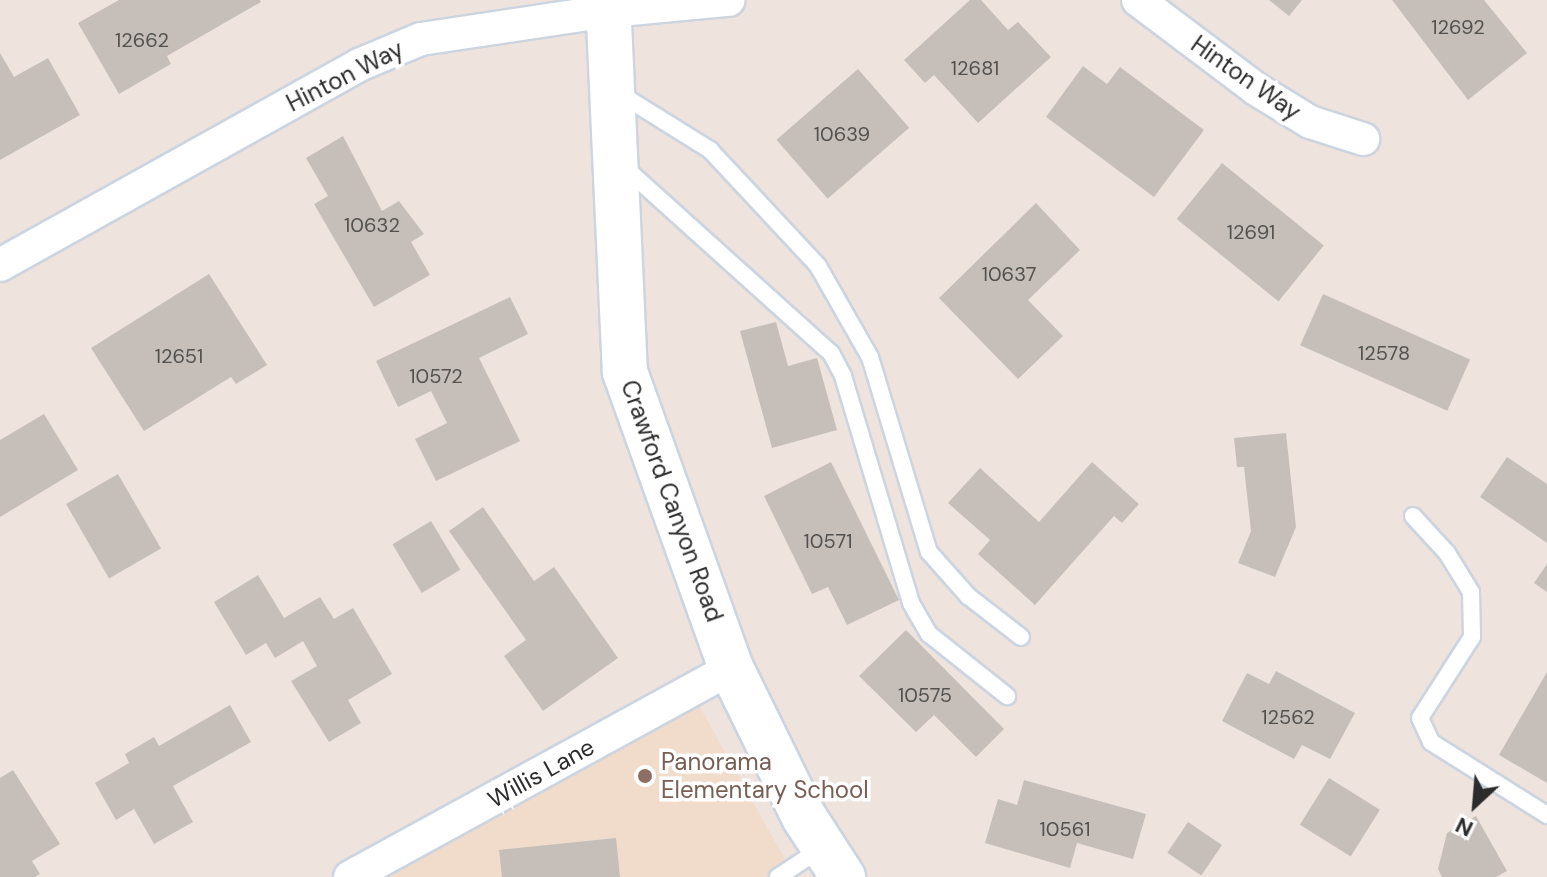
<!DOCTYPE html>
<html>
<head>
<meta charset="utf-8">
<style>
	body { margin:0 }
	#map { position:relative; width:1547px; height:877px; overflow:hidden; background:#efe3de; font-family:"DM Sans",sans-serif }
	div>[style] { position:absolute }
	.education>* { inset:0; background:#f1dccc }
	.building>* { inset:0; background:#c6bfb9; transform-origin:0 0 }
	.roads { filter:drop-shadow(2px 0 #ccd4df) drop-shadow(-2px 0 #ccd4df) drop-shadow(0 2px #ccd4df) drop-shadow(0 -2px #ccd4df) }
	.service>* { height:16px; margin:-8px; padding:0 8px; transform-origin:8px; border-radius:8px; background:#fff }
	.minor>* { height:32px; margin:-16px; padding:0 16px; transform-origin:16px; border-radius:16px; background:#fff }
	.secondary>* { height:44px; margin:-22px; padding:0 22px; transform-origin:22px; border-radius:22px; background:#fff }
	.dots>* { width:22px; height:22px; translate:-50% -50%; box-sizing:border-box; border:4px solid #fff; border-radius:50% }
	span { translate:-50% -50%; white-space:nowrap; text-align:center; line-height:1.15; -webkit-text-stroke:7px #fff; paint-order:stroke }
	.number-label { font-size:20px; color:#52514f }
	.number-label span { -webkit-text-stroke-width:0 }
	.street-label { font-size:24px; color:#2c2c2c }
	.education-label { font-size:24px; color:#785e54 }
	.left { translate:0 -50%; text-align:left }
	.north { position:absolute; left:1435px; top:765px; width:80px; height:80px; -webkit-text-stroke:6px #fff; paint-order:stroke; rotate:206deg; font-size:22px; font-weight:700; line-height:32px; text-align:center; color:#2c2c2c }
	.north::after { content:''; display:block; margin:auto; width:28px; height:36px; background:#2c2c2c; clip-path:polygon(50% 0,100% 100%,50% 72%,0 100%) }
</style>
</head>
<body>
<div id="map">
	<div class="education">
		<i style="clip-path:polygon(695px 698px,795px 877px,371px 877px)"></i>
	</div>
	<div class="building">
		<i style="clip-path:polygon(119px 0,260px 0,261px 2px,167px 56px,171px 64px,119px 94px,78px 23px)"></i>
		<i style="clip-path:polygon(970px 0,981px 0,1008px 30px,1018px 22px,1051px 57px,978px 123px,934px 75px,925px 83px,904px 60px)"></i>
		<i style="clip-path:polygon(1269px 0,1302px 0,1289px 16px)"></i>
		<i style="clip-path:polygon(1392px 0,1484px 0,1527px 53px,1468px 100px)"></i>
		<i style="clip-path:polygon(0 53px,14px 77px,48px 58px,80px 115px,0 160px)"></i>
		<i style="clip-path:polygon(1083px 66px,1107px 84px,1120px 67px,1204px 130px,1154px 197px,1046px 117px)"></i>
		<i style="left:858px;top:69px;width:78px;height:108px;rotate:49deg"></i>
		<i style="clip-path:polygon(343px 136px,382px 211px,399px 201px,424px 234px,411px 242px,430px 275px,374px 307px,314px 204px,328px 196px,306px 158px)"></i>
		<i style="left:1222px;top:163px;width:131px;height:72px;rotate:39deg"></i>
		<i style="clip-path:polygon(1036px 203px,1080px 250px,1028px 300px,1063px 336px,1018px 379px,939px 298px)"></i>
		<i style="clip-path:polygon(209px 274px,267px 365px,236px 384px,231px 377px,144px 431px,91px 348px)"></i>
		<i style="left:1323px;top:294px;width:161px;height:56px;rotate:24deg"></i>
		<i style="clip-path:polygon(510px 297px,528px 334px,479px 358px,520px 441px,436px 481px,415px 439px,447px 423px,431px 391px,398px 407px,376px 361px)"></i>
		<i style="clip-path:polygon(776px 322px,788px 366px,817px 358px,837px 430px,772px 448px,740px 331px)"></i>
		<i style="clip-path:polygon(44px 414px,78px 470px,0 517px,0 440px)"></i>
		<i style="clip-path:polygon(1286px 433px,1296px 527px,1275px 577px,1238px 563px,1251px 531px,1244px 467px,1237px 467px,1234px 438px)"></i>
		<i style="clip-path:polygon(1507px 457px,1547px 484px,1547px 543px,1480px 497px)"></i>
		<i style="clip-path:polygon(831px 462px,899px 600px,847px 625px,828px 587px,812px 594px,764px 496px)"></i>
		<i style="clip-path:polygon(1092px 462px,1139px 504px,1122px 523px,1114px 516px,1035px 605px,978px 554px,990px 540px,948px 503px,980px 468px,1039px 522px)"></i>
		<i style="left:118px;top:474px;width:86px;height:60px;rotate:60deg"></i>
		<i style="clip-path:polygon(483px 507px,534px 581px,554px 567px,618px 658px,543px 711px,504px 656px,526px 640px,449px 531px)"></i>
		<i style="left:431px;top:521px;width:57px;height:45px;rotate:59deg"></i>
		<i style="clip-path:polygon(1547px 564px,1547px 592px,1534px 583px)"></i>
		<i style="clip-path:polygon(258px 575px,284px 618px,320px 597px,334px 619px,353px 608px,392px 674px,348px 700px,361px 723px,329px 742px,291px 681px,317px 666px,303px 641px,275px 658px,266px 643px,246px 655px,214px 602px)"></i>
		<i style="clip-path:polygon(906px 630px,1004px 729px,976px 757px,934px 715px,916px 732px,859px 676px)"></i>
		<i style="clip-path:polygon(1276px 671px,1355px 713px,1330px 759px,1302px 745px,1294px 759px,1222px 721px,1247px 673px,1269px 684px)"></i>
		<i style="clip-path:polygon(1547px 672px,1547px 783px,1499px 755px)"></i>
		<i style="clip-path:polygon(230px 705px,251px 742px,173px 786px,193px 822px,154px 844px,134px 809px,116px 820px,95px 783px,129px 763px,125px 754px,154px 737px,159px 746px)"></i>
		<i style="clip-path:polygon(13px 770px,60px 844px,32px 861px,40px 874px,35px 877px,0 877px,0 778px)"></i>
		<i style="left:1329px;top:778px;width:60px;height:55px;rotate:32deg"></i>
		<i style="clip-path:polygon(1024px 780px,1146px 814px,1133px 859px,1077px 843px,1070px 868px,985px 843px,998px 799px,1017px 805px)"></i>
		<i style="clip-path:polygon(1476px 816px,1507px 871px,1496px 877px,1442px 877px,1438px 869px,1447px 833px)"></i>
		<i style="left:1188px;top:822px;width:41px;height:37px;rotate:34deg"></i>
		<i style="clip-path:polygon(616px 838px,620px 877px,502px 877px,499px 850px)"></i>
	</div>
	<div class="roads">
		<div class="service">
			<i style="left:617px;top:92px;width:110px;rotate:31.9deg"></i>
			<i style="left:710px;top:150px;width:158px;rotate:47deg"></i>
			<i style="left:818px;top:266px;width:105px;rotate:60.3deg"></i>
			<i style="left:870px;top:357px;width:204px;rotate:73.2deg"></i>
			<i style="left:929px;top:552px;width:59px;rotate:48.4deg"></i>
			<i style="left:968px;top:596px;width:67px;rotate:37.7deg"></i>
			<i style="left:623px;top:166px;width:280px;rotate:42deg"></i>
			<i style="left:831px;top:353px;width:26px;rotate:62deg"></i>
			<i style="left:843px;top:376px;width:237px;rotate:73.3deg"></i>
			<i style="left:911px;top:603px;width:36px;rotate:60deg"></i>
			<i style="left:929px;top:634px;width:100px;rotate:38.5deg"></i>
			<i style="left:1413px;top:516px;width:50px;rotate:47.4deg"></i>
			<i style="left:1447px;top:553px;width:46px;rotate:58.4deg"></i>
			<i style="left:1471px;top:592px;width:45px;rotate:88.7deg"></i>
			<i style="left:1472px;top:637px;width:96px;rotate:122.7deg"></i>
			<i style="left:1420px;top:718px;width:26px;rotate:65deg"></i>
			<i style="left:1431px;top:742px;width:137px;rotate:32.2deg"></i>
			<i style="left:778px;top:877px;width:53px;rotate:-33.4deg"></i>
		</div>
		<div class="minor">
			<i style="left:1138px;top:0;width:148px;rotate:37deg"></i>
			<i style="left:1256px;top:89px;width:63px;rotate:31.4deg"></i>
			<i style="left:1310px;top:122px;width:56px;rotate:17.8deg"></i>
			<i style="left:0;top:265px;width:411px;rotate:-29.1deg"></i>
			<i style="left:359px;top:65px;width:67px;rotate:-22.8deg"></i>
			<i style="left:421px;top:39px;width:190px;rotate:-8.5deg"></i>
			<i style="left:609px;top:11px;width:120px;rotate:-5.3deg"></i>
			<i style="left:350px;top:877px;width:435px;rotate:-28.7deg"></i>
		</div>
		<div class="secondary">
			<i style="left:608px;top:0;width:372px;rotate:87.4deg"></i>
			<i style="left:625px;top:372px;width:314px;rotate:70.3deg"></i>
			<i style="left:731px;top:668px;width:166px;rotate:63.9deg"></i>
			<i style="left:804px;top:817px;width:72px;rotate:57deg"></i>
		</div>
	</div>
	<div class="dots">
		<i style="left:645px;top:776px;background:#8d6e63"></i>
	</div>
	<div class="number-label">
		<span style="left:1458px;top:27px">12692</span>
		<span style="left:142px;top:40px">12662</span>
		<span style="left:975px;top:68px">12681</span>
		<span style="left:842px;top:134px">10639</span>
		<span style="left:372px;top:225px">10632</span>
		<span style="left:1251px;top:232px">12691</span>
		<span style="left:1009px;top:274px">10637</span>
		<span style="left:1384px;top:353px">12578</span>
		<span style="left:179px;top:356px">12651</span>
		<span style="left:436px;top:376px">10572</span>
		<span style="left:828px;top:541px">10571</span>
		<span style="left:925px;top:695px">10575</span>
		<span style="left:1288px;top:717px">12562</span>
		<span style="left:1065px;top:829px">10561</span>
	</div>
	<div class="street-label">
		<span style="left:345px;top:76px;rotate:-27deg">Hinton Way</span>
		<span style="left:1246px;top:78px;rotate:35deg">Hinton Way</span>
		<span style="left:672px;top:501px;rotate:70deg">Crawford Canyon Road</span>
		<span style="left:541px;top:773px;rotate:-29deg">Willis Lane</span>
	</div>
	<div class="education-label">
		<span class="left" style="left:661px;top:776px">Panorama<br>Elementary School</span>
	</div>
	<div class="north">N</div>
</div>
</body>
</html>
